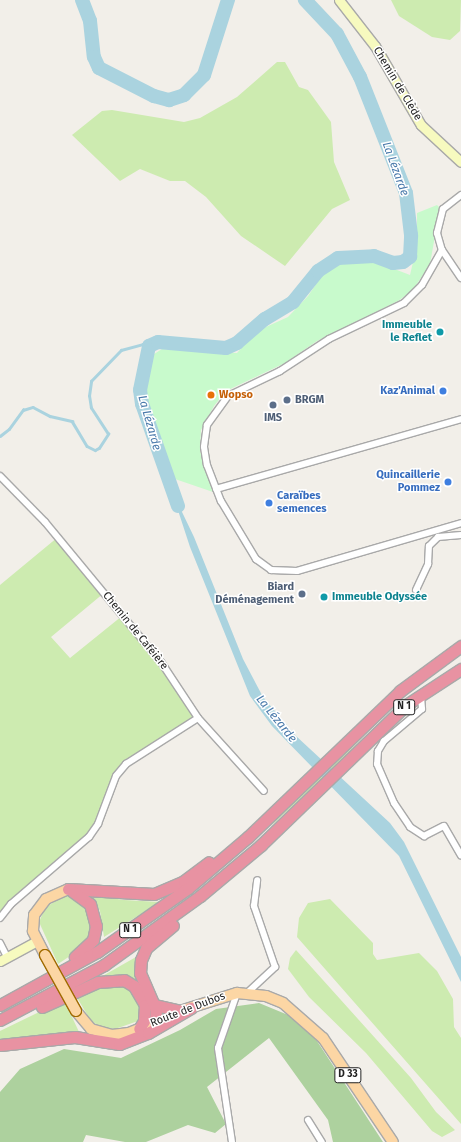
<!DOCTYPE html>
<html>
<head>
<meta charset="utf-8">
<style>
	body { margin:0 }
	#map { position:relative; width:461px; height:1142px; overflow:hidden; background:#f2efe9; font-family:"Fira Sans",sans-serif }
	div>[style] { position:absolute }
	.grass>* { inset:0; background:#cdebb0 }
	.forest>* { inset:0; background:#add19e }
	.park>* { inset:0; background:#c8facc }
	.water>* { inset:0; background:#aad3df }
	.stream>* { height:2.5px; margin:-1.25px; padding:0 1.25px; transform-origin:1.25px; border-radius:1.25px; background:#aad3df }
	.river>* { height:14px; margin:-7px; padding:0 7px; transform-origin:7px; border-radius:7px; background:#aad3df }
	.roads { filter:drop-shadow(1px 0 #a9a9a9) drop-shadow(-1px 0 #a9a9a9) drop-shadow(0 1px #a9a9a9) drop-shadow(0 -1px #a9a9a9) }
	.street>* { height:6px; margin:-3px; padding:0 3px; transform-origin:3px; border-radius:3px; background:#fff }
	.secondary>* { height:9px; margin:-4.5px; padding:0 4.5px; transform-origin:4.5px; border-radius:4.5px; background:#f7fabf }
	.primary>* { height:10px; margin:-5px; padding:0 5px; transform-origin:5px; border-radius:5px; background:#fcd6a4 }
	.highway>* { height:11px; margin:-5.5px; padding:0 5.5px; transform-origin:5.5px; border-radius:5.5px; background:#e892a2 }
	.bridges { filter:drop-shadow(1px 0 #a06b00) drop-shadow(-1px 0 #a06b00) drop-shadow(0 1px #a06b00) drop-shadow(0 -1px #a06b00) }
	.primary-bridge>* { height:10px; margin:-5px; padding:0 5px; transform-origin:5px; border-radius:5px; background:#fcd6a4 }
	.dots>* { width:11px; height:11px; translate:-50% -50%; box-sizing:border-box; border:2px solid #fff; border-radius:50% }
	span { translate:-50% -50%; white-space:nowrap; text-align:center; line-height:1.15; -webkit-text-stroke:3px #fff; paint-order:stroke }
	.shield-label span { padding:1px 3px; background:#fff; border:1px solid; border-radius:3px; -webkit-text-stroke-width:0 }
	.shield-label { font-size:10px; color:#222; font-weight:700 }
	.street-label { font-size:11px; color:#222 }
	.culture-label { font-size:11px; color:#0d838f; font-weight:700 }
	.right { translate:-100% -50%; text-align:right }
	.left { translate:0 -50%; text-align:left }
	.shop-label { font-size:11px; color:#366cbe; font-weight:700 }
	.food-label { font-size:11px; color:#c56008; font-weight:700 }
	.service-label { font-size:11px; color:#4e5e75; font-weight:700 }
	.water-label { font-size:12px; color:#4a7aab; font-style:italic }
</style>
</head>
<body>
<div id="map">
	<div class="grass">
		<i style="clip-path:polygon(391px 0,461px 0,460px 31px,450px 40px,432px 37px,399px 16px)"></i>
		<i style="clip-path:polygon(277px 62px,285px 62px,299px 87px,308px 90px,331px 122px,334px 162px,350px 200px,332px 209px,285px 266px,241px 236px,206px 197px,185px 181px,170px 181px,140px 169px,120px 181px,72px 135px,102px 111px,112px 110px,184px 122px,200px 118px,237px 97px)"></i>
		<i style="clip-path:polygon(58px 537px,104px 593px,51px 637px,70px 658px,122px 616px,161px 662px,198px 718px,126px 764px,89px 837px,11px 904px,0 918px,0 585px)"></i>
		<i style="clip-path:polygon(384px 715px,331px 770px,328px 767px,379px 718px)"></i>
		<i style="clip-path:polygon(320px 775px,323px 778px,271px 826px,281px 814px)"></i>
		<i style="clip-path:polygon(71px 895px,85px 907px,92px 921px,92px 936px,82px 948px,58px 964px,39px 922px,45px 908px,58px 899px)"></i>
		<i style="clip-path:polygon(91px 895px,124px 900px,160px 902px,104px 937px,100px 911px)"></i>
		<i style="clip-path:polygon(330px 899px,373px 943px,373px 954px,377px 960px,419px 953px,437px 971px,453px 999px,454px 1027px,461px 1038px,461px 1124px,297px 937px,299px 918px,308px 903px)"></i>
		<i style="clip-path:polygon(296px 950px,411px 1078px,436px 1112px,455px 1130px,442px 1137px,432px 1131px,366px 1053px,309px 997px,288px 969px,290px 958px)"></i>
		<i style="clip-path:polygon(136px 957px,134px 974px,138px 983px,99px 978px)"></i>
		<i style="clip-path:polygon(108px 985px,129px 988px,142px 1004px,138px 1021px,115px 1029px,101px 1027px,91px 1021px,76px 996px)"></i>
		<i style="clip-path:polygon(64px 1000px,80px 1034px,0 1041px,0 1031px)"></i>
	</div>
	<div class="forest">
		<i style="clip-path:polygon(259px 1003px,293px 1017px,317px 1041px,383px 1142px,333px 1142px,328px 1120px,269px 1038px,207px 1087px,226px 1124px,215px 1133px,188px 1125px,146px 1142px,125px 1142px,86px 1135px,83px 1142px,0 1142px,0 1092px,20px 1069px,64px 1049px,121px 1058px,180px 1030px,216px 1009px)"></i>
	</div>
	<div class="park">
		<i style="clip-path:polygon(437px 205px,440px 208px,430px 264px,413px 290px,398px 301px,317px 341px,285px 363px,226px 391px,214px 406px,201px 430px,200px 451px,213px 492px,175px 479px,165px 462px,148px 414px,144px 379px,151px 356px,162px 349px,237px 353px,257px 331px,288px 317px,308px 296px,327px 268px,343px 261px,371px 260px,410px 275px,417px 245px,417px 213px)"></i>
	</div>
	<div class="water">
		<i style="clip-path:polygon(171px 489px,194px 537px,243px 659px,263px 697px,296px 736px,390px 823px,404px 842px,461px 957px,461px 982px,399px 856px,272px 726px,250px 696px,190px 547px)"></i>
	</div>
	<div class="stream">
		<i style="left:0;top:436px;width:11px;rotate:-38deg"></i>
		<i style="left:9px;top:429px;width:24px;rotate:-54deg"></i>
		<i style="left:23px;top:410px;width:10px;rotate:-17deg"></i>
		<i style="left:33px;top:407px;width:19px;rotate:28deg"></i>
		<i style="left:50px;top:416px;width:23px;rotate:13deg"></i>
		<i style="left:72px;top:421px;width:29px;rotate:59deg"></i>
		<i style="left:87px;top:446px;width:9px;rotate:27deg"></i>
		<i style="left:95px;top:450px;width:4px;rotate:-27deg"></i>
		<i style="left:99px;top:448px;width:17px;rotate:-57deg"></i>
		<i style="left:108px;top:434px;width:31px;rotate:-123deg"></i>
		<i style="left:91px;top:408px;width:12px;rotate:-99deg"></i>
		<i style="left:89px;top:396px;width:15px;rotate:-82deg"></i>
		<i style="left:91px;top:381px;width:43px;rotate:-45.9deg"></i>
		<i style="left:121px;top:350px;width:23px;rotate:-15deg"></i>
		<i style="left:143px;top:344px;width:8px;rotate:67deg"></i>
	</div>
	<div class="river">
		<i style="left:82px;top:0;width:22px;rotate:69deg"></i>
		<i style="left:90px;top:21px;width:36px;rotate:84deg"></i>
		<i style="left:94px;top:57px;width:12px;rotate:66deg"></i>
		<i style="left:99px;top:68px;width:62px;rotate:27deg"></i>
		<i style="left:154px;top:96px;width:16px;rotate:15deg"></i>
		<i style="left:169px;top:100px;width:16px;rotate:-18deg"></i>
		<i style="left:184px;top:95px;width:28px;rotate:-45deg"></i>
		<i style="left:204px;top:75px;width:79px;rotate:-72.3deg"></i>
		<i style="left:178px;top:506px;width:108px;rotate:-109.4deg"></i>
		<i style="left:142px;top:404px;width:14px;rotate:-98deg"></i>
		<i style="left:140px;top:390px;width:45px;rotate:-78.4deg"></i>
		<i style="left:149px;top:346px;width:10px;rotate:-24deg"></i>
		<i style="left:158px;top:342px;width:68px;rotate:5deg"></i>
		<i style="left:226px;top:348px;width:12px;rotate:-24deg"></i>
		<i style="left:237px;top:343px;width:37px;rotate:-41deg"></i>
		<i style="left:265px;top:319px;width:33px;rotate:-31deg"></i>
		<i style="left:293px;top:302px;width:40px;rotate:-51deg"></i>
		<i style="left:318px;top:271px;width:24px;rotate:-33deg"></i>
		<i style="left:338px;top:258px;width:36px;rotate:-3deg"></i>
		<i style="left:374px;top:256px;width:20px;rotate:20deg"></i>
		<i style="left:393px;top:263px;width:10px;rotate:-6deg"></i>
		<i style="left:403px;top:262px;width:9px;rotate:-36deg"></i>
		<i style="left:410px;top:257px;width:22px;rotate:-87deg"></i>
		<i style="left:411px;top:235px;width:42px;rotate:-96.8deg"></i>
		<i style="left:406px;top:193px;width:125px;rotate:-111.6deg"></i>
		<i style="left:360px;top:77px;width:49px;rotate:-118.1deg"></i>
		<i style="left:337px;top:34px;width:47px;rotate:-133.3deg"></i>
	</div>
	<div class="roads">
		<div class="street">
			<i style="left:461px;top:195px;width:23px;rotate:142deg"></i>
			<i style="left:443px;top:209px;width:25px;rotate:104deg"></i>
			<i style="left:437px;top:233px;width:18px;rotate:74deg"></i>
			<i style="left:442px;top:250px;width:34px;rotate:56deg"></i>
			<i style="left:442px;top:250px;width:40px;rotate:119.7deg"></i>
			<i style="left:422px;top:285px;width:25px;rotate:135deg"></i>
			<i style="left:404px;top:303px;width:83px;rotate:154.4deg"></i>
			<i style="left:329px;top:339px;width:59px;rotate:146.9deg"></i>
			<i style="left:280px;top:371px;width:58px;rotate:154.3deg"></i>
			<i style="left:228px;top:396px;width:36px;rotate:126deg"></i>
			<i style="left:207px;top:425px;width:22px;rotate:98deg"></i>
			<i style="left:204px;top:447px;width:18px;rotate:81deg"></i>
			<i style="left:207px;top:465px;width:39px;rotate:69deg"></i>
			<i style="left:221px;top:501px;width:68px;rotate:58.9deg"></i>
			<i style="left:256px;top:559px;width:19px;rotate:36deg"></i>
			<i style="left:271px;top:570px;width:26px;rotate:2deg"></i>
			<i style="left:297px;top:571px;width:171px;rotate:-16.3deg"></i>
			<i style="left:0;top:476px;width:64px;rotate:45.6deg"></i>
			<i style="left:45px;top:522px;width:182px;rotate:50.4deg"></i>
			<i style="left:161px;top:662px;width:67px;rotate:56.5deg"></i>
			<i style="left:198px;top:718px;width:98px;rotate:47.9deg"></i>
			<i style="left:216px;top:489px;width:255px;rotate:-15.9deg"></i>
			<i style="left:416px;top:590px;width:29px;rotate:-65deg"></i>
			<i style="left:428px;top:564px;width:18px;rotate:-87deg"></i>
			<i style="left:429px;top:546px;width:13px;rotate:-45deg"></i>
			<i style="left:438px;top:537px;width:23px;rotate:-5deg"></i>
			<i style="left:421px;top:697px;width:12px;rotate:85deg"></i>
			<i style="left:422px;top:709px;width:50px;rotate:139.9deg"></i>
			<i style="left:384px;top:741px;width:12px;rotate:121deg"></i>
			<i style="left:378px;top:751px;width:13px;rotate:94deg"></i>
			<i style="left:377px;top:764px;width:43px;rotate:66.4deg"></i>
			<i style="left:394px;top:803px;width:29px;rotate:56deg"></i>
			<i style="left:410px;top:827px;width:17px;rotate:33deg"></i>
			<i style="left:424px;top:836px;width:22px;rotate:-27deg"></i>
			<i style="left:444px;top:826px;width:34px;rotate:60deg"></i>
			<i style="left:0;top:918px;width:18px;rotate:-52deg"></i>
			<i style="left:11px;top:904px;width:103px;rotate:-40.7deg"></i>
			<i style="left:89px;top:837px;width:16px;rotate:-55deg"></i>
			<i style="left:98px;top:824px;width:51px;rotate:-69.4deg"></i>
			<i style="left:116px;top:776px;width:16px;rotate:-50deg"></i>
			<i style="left:126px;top:764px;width:85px;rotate:-32.6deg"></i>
			<i style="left:0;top:943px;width:16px;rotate:63deg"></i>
			<i style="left:246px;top:994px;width:40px;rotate:-43deg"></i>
			<i style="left:275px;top:967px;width:65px;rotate:-109deg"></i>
			<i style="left:254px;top:906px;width:26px;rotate:-83deg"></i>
			<i style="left:308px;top:1120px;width:26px;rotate:58deg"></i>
			<i style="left:232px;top:1142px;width:95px;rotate:-98.5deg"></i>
			<i style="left:218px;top:1048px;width:58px;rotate:-70.9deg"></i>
		</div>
		<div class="secondary">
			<i style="left:339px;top:0;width:58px;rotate:52deg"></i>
			<i style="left:375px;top:46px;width:91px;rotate:59.8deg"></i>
			<i style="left:421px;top:125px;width:54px;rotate:42.8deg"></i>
			<i style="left:0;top:961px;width:42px;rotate:-28.4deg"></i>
		</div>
		<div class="primary">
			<i style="left:45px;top:955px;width:27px;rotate:-117deg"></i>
			<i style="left:33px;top:931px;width:16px;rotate:-86deg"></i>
			<i style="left:34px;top:915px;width:20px;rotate:-53deg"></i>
			<i style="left:46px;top:899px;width:24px;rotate:-24deg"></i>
			<i style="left:183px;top:1010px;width:57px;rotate:-17.5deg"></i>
			<i style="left:237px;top:993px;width:29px;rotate:6deg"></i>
			<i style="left:266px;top:996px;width:18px;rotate:22deg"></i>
			<i style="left:283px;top:1003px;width:53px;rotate:41.2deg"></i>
			<i style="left:323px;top:1038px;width:125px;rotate:56.1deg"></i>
			<i style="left:76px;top:1011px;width:23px;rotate:50deg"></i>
			<i style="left:91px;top:1029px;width:22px;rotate:16deg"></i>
			<i style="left:112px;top:1035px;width:17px;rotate:-7deg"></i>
			<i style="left:129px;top:1033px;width:35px;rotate:-22deg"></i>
		</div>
		<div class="highway">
			<i style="left:68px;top:889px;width:86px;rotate:3.3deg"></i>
			<i style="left:154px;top:894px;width:33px;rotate:-23deg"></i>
			<i style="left:184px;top:881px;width:31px;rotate:-37deg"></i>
			<i style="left:72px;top:891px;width:22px;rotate:36deg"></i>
			<i style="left:90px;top:904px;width:23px;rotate:75deg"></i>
			<i style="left:96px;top:926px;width:14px;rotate:102deg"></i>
			<i style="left:93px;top:940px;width:25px;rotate:137deg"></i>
			<i style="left:0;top:1005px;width:111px;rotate:-28.7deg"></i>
			<i style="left:97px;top:952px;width:111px;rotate:-35.1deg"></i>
			<i style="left:188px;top:888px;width:79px;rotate:-40.4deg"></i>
			<i style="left:248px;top:837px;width:211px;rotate:-43.8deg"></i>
			<i style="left:400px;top:691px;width:76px;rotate:-36.4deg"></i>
			<i style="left:155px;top:1005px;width:26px;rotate:13deg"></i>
			<i style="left:42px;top:1007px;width:61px;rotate:-24.1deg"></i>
			<i style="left:98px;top:982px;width:26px;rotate:-4deg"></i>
			<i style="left:124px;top:980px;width:12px;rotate:31deg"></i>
			<i style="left:134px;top:986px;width:22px;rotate:60deg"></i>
			<i style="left:145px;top:1005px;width:16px;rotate:94deg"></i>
			<i style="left:144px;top:1021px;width:9px;rotate:122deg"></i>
			<i style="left:0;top:1020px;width:118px;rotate:-27.9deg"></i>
			<i style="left:104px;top:965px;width:118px;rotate:-35.7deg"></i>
			<i style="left:200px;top:896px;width:80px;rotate:-39.9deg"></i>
			<i style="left:261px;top:845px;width:202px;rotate:-44deg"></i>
			<i style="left:406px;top:705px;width:66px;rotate:-33.2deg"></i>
			<i style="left:155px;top:1022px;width:12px;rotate:-85deg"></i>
			<i style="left:156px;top:1010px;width:40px;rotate:-113.4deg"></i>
			<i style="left:140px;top:973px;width:13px;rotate:-86deg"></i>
			<i style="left:141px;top:960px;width:13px;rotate:-67deg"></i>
			<i style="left:146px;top:948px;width:35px;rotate:-40deg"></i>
			<i style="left:0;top:1045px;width:75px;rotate:-6.1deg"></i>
			<i style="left:75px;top:1037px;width:45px;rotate:9deg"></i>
			<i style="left:119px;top:1044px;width:31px;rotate:-21deg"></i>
			<i style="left:148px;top:1033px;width:50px;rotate:-30.2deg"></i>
		</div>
	</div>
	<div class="bridges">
		<div class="primary-bridge">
			<i style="left:45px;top:955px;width:64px;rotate:61deg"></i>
		</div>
	</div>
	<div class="dots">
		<i style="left:440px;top:332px;background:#0f9aa8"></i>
		<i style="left:443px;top:391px;background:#3f7fe0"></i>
		<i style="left:211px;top:395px;background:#e8710a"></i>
		<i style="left:287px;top:400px;background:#5c6f8a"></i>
		<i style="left:273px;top:405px;background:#5c6f8a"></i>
		<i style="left:448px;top:482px;background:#3f7fe0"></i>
		<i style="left:269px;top:503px;background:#3f7fe0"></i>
		<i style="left:302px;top:594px;background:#5c6f8a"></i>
		<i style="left:324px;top:597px;background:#0f9aa8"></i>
	</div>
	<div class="shield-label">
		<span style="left:404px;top:707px">N 1</span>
		<span style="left:130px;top:930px">N 1</span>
		<span style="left:348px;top:1075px">D 33</span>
	</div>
	<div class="street-label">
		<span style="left:397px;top:84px;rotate:59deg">Chemin de Clède</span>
		<span style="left:135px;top:631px;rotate:51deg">Chemin de Caféière</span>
		<span style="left:188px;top:1010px;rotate:-21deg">Route de Dubos</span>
	</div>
	<div class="culture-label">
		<span class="right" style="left:432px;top:332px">Immeuble<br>le Reflet</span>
		<span class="left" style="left:332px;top:597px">Immeuble Odyssée</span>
	</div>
	<div class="shop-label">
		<span class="right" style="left:435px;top:391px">Kaz’Animal</span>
		<span class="right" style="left:440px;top:482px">Quincaillerie<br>Pommez</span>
		<span class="left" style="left:277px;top:503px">Caraïbes<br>semences</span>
	</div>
	<div class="food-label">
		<span class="left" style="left:219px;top:395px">Wopso</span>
	</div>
	<div class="service-label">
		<span class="left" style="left:295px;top:400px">BRGM</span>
		<span style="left:273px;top:418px">IMS</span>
		<span class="right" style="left:294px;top:594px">Biard<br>Déménagement</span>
	</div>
	<div class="water-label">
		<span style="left:395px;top:169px;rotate:70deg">La Lézarde</span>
		<span style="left:149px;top:423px;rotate:74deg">La Lézarde</span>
		<span style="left:276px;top:719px;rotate:51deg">La Lézarde</span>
	</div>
</div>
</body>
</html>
